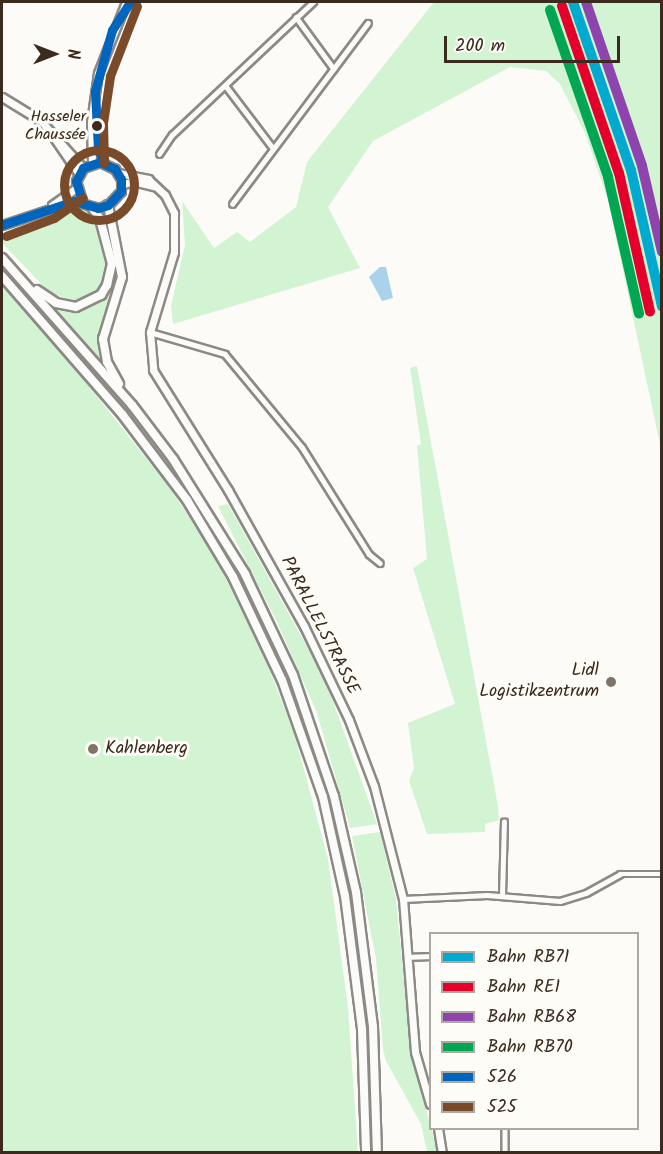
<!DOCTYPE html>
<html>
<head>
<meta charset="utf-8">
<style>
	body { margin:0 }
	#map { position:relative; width:663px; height:1154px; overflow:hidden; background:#fcfbf8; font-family:Kalam,sans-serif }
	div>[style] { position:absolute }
	.green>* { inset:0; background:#d3f4d3 }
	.water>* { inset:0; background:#abd2eb }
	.roads { filter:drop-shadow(2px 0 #8d8985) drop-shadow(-2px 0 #8d8985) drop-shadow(0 2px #8d8985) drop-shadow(0 -2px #8d8985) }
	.street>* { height:4.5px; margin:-2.25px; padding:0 2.25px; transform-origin:2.25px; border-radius:2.25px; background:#fbfbf9 }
	.secondary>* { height:7px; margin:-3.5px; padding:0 3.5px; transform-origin:3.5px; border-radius:3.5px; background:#fbfbf9 }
	.highway>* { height:8px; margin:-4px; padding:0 4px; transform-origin:4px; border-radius:4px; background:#fbfbf9 }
	.bus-1>* { height:9px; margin:-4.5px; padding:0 4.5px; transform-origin:4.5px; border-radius:4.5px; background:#0065bd }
	.bus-2>* { height:9px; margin:-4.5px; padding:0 4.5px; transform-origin:4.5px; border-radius:4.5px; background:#7a4b2a }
	.bus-2>.ring { margin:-4.5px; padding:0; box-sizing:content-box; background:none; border:9px solid #7a4b2a; border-radius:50% }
	.rail-1>* { height:10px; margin:-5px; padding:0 5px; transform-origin:5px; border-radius:5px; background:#00a9ce }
	.rail-2>* { height:10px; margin:-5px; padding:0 5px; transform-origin:5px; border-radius:5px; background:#e4002b }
	.rail-3>* { height:10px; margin:-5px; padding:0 5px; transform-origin:5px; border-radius:5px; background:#8e44ad }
	.rail-4>* { height:10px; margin:-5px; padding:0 5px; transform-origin:5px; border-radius:5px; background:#00a651 }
	.dots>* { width:16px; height:16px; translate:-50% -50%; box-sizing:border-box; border:3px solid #fdfcf7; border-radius:50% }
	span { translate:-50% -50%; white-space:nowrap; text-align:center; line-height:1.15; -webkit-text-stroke:6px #fdfcf7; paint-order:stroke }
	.bus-label { font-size:16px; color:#3b2a1e }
	.right { translate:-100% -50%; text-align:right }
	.street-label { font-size:18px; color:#3b2a1e }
	.poi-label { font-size:18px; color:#3b2a1e }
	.left { translate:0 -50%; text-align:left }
	.frame { position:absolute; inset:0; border:3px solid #3b2a1e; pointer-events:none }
	.legend { position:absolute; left:429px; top:932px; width:210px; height:198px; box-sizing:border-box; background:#fdfcf7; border:2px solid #afa8a0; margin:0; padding:8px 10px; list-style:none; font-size:18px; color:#3b2a1e }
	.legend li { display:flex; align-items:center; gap:12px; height:30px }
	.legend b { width:30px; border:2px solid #afa8a0 }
	.north { position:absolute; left:24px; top:24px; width:60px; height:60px; -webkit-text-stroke:4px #fdfcf7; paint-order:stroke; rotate:90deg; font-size:16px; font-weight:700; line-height:24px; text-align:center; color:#3b2a1e }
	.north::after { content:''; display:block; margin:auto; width:21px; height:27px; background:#3b2a1e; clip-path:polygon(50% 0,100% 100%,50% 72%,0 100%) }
	.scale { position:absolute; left:444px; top:36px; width:176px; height:27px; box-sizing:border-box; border:3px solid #3b2a1e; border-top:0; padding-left:8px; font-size:18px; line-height:21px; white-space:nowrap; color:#3b2a1e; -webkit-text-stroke:4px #fdfcf7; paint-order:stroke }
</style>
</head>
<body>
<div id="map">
	<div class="green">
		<i style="clip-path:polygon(434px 2px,661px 2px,661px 449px,608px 200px,585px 133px,560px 84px,546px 71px,510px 67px,373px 141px,328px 207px,360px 268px,173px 324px,171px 306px,185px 245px,182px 201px,214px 248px,237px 232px,250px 242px,296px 207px,307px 162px)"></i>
		<i style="clip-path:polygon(81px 205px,98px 221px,109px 266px,95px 295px,73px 302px,48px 291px,2px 243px,2px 233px)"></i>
		<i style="clip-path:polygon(110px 242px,119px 278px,100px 331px,103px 360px,100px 362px,55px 309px,82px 310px,104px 298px,115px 278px)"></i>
		<i style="clip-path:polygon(2px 287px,44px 330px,169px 487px,209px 546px,260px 645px,295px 736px,328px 859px,348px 1007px,358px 1152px,2px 1152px)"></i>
		<i style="clip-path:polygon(417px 366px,498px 806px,499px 820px,485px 824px,485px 832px,427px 834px,409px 781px,414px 768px,408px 723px,455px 704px,413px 568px,427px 559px,417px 446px,421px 444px,410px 368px)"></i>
		<i style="clip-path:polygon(228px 504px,325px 679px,377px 824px,350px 828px,317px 713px,277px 622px,218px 506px)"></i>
		<i style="clip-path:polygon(380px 832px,396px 899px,412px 1060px,438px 1152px,427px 1152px,421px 1124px,386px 1061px,383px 1049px,376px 959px,352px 836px)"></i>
	</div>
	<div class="water">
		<i style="clip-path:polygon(380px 267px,386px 267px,393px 298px,382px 301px,369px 277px)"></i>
	</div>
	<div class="roads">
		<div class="street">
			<i style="left:296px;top:17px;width:64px;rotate:53.8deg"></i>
			<i style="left:226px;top:86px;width:78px;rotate:52.8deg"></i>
			<i style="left:159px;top:154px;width:23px;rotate:-56deg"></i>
			<i style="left:172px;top:135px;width:194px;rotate:-43.3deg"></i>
			<i style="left:232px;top:204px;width:226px;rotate:-53.1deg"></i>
			<i style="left:150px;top:332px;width:78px;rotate:16.3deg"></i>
			<i style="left:225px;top:354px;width:121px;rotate:50.4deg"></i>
			<i style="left:302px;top:447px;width:126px;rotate:57.9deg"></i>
			<i style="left:369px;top:554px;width:14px;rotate:39deg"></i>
			<i style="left:502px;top:896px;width:74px;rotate:-88.5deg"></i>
			<i style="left:403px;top:899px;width:84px;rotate:-2.7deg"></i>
			<i style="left:487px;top:895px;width:73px;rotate:4.7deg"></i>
			<i style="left:560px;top:901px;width:27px;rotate:-17deg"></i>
			<i style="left:586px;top:893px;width:39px;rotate:-29deg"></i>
			<i style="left:620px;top:874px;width:42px"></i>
			<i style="left:407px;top:957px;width:23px;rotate:-2deg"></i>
			<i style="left:505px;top:1128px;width:24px;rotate:90deg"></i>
		</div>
		<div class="secondary">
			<i style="left:2px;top:97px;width:46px;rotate:31.6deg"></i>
			<i style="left:41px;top:121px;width:63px;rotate:48.2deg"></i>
			<i style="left:94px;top:116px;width:33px;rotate:83deg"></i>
			<i style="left:98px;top:149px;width:15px;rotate:67deg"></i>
			<i style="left:55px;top:139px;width:42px;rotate:55.6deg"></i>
			<i style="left:92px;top:163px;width:41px;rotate:-91.4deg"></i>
			<i style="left:91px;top:122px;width:49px;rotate:-81.9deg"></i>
			<i style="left:98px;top:73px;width:76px;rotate:-68.5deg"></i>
			<i style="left:118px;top:173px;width:31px;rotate:11deg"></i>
			<i style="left:148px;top:179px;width:23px;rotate:43deg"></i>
			<i style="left:165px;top:195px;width:20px;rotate:63deg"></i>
			<i style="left:174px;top:213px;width:39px;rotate:90deg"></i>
			<i style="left:174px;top:252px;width:84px;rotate:106.7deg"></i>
			<i style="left:150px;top:332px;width:38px;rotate:85deg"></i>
			<i style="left:153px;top:370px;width:142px;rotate:58deg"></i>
			<i style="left:228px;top:490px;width:156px;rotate:60.8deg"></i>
			<i style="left:304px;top:626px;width:104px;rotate:64.4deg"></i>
			<i style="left:349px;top:720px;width:71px;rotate:69.3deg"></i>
			<i style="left:374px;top:786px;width:117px;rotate:75.6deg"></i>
			<i style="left:403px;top:899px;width:153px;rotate:85.5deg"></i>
			<i style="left:415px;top:1052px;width:54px;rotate:73.9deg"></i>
			<i style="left:121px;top:185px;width:13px;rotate:-18deg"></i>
			<i style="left:133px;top:181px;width:21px;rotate:14deg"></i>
			<i style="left:52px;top:205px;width:29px;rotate:-35deg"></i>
			<i style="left:2px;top:225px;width:76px;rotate:-18.4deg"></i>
			<i style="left:74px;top:201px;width:25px;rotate:16deg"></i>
			<i style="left:98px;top:208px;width:10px;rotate:-17deg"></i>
			<i style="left:108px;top:205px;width:19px;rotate:-47deg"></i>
			<i style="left:121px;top:191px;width:12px;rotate:-90deg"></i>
			<i style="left:121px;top:179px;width:12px;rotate:-121deg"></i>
			<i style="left:115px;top:169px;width:17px;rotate:-155deg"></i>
			<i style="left:100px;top:162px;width:18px;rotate:161deg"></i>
			<i style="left:83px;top:168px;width:15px;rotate:118deg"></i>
			<i style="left:76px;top:181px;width:21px;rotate:73deg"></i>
			<i style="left:438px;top:1128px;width:24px;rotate:81deg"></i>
		</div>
		<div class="highway">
			<i style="left:108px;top:205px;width:73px;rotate:79deg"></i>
			<i style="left:122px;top:277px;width:65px;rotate:107deg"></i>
			<i style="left:103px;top:339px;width:23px;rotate:80deg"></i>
			<i style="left:107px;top:362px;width:25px;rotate:61deg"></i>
			<i style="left:2px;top:258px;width:196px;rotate:48.5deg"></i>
			<i style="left:132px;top:405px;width:68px;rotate:52.8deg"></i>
			<i style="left:173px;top:459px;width:136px;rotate:57.9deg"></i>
			<i style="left:245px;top:574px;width:112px;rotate:64.6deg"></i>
			<i style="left:293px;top:675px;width:128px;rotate:71.3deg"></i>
			<i style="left:334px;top:796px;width:98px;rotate:77.1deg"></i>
			<i style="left:356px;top:892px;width:136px;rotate:82.8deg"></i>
			<i style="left:373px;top:1027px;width:125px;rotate:88.2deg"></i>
			<i style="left:2px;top:276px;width:183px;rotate:49deg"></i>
			<i style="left:122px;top:414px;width:108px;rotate:52.9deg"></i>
			<i style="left:187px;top:500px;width:90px;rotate:59.1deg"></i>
			<i style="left:233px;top:577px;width:114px;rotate:64.6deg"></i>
			<i style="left:282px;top:680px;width:124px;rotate:70.7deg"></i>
			<i style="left:323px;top:797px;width:101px;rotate:77.5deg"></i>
			<i style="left:345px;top:896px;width:134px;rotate:82.7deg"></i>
			<i style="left:362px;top:1029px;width:123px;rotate:88.1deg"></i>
			<i style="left:37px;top:290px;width:23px;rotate:34deg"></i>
			<i style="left:56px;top:303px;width:20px;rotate:11deg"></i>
			<i style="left:76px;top:307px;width:28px;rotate:-26deg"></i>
			<i style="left:101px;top:295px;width:12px;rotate:-59deg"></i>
			<i style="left:107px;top:285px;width:22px;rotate:-77deg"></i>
			<i style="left:112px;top:264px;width:47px;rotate:-104.9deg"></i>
			<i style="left:100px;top:219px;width:14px;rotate:-124deg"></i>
		</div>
	</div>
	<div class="bus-1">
		<i style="left:104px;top:163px;width:15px;rotate:-113deg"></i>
		<i style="left:98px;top:149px;width:58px;rotate:-93deg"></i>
		<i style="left:95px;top:91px;width:63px;rotate:-74.4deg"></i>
		<i style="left:112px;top:30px;width:33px;rotate:-57deg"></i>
		<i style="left:2px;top:225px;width:76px;rotate:-18.4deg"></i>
		<i style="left:74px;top:201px;width:25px;rotate:16deg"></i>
		<i style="left:98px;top:208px;width:10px;rotate:-17deg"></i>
		<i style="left:108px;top:205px;width:19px;rotate:-47deg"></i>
		<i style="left:121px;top:191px;width:12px;rotate:-90deg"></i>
		<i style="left:121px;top:179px;width:12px;rotate:-121deg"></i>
		<i style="left:115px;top:169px;width:17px;rotate:-155deg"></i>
		<i style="left:100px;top:162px;width:18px;rotate:161deg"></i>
		<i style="left:83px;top:168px;width:15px;rotate:118deg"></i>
		<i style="left:76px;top:181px;width:21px;rotate:73deg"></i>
	</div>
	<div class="bus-2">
		<i class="ring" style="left:64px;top:150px;width:61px;height:61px"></i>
		<i style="left:104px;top:163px;width:40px;rotate:-91.4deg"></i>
		<i style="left:103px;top:123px;width:48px;rotate:-81.5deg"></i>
		<i style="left:110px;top:76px;width:75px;rotate:-68.9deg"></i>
		<i style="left:6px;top:236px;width:51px;rotate:-20.6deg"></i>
		<i style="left:54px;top:218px;width:35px;rotate:-35deg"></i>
	</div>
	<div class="rail-1">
		<i style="left:573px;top:2px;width:178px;rotate:71deg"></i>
		<i style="left:631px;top:170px;width:140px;rotate:77.2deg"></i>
	</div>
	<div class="rail-2">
		<i style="left:562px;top:6px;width:176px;rotate:71.2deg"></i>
		<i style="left:619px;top:173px;width:142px;rotate:77.4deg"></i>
	</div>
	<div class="rail-3">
		<i style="left:586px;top:2px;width:173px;rotate:71.1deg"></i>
		<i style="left:642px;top:166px;width:88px;rotate:76.9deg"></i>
	</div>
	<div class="rail-4">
		<i style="left:550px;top:10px;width:177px;rotate:70.8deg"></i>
		<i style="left:608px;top:177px;width:140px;rotate:77.2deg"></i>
	</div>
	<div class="dots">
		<i style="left:97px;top:126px;background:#3b2a1e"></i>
		<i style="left:611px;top:682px;background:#7f736a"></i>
		<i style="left:93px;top:749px;background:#7f736a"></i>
	</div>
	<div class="bus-label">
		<span class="right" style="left:86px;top:126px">Hasseler<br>Chaussée</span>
	</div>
	<div class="street-label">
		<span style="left:319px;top:626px;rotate:63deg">PARALLELSTRASSE</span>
	</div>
	<div class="poi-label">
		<span class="right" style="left:599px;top:682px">Lidl<br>Logistikzentrum</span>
		<span class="left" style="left:105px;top:749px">Kahlenberg</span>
	</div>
	<div class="frame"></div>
	<ul class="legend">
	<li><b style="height:8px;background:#00a9ce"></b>Bahn RB71</li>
	<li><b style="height:8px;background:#e4002b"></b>Bahn RE1</li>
	<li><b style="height:8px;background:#8e44ad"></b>Bahn RB68</li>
	<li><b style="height:8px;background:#00a651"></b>Bahn RB70</li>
	<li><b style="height:8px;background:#0065bd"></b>526</li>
	<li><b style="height:8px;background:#7a4b2a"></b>525</li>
	</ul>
	<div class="north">N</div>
	<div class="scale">200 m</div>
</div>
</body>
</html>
